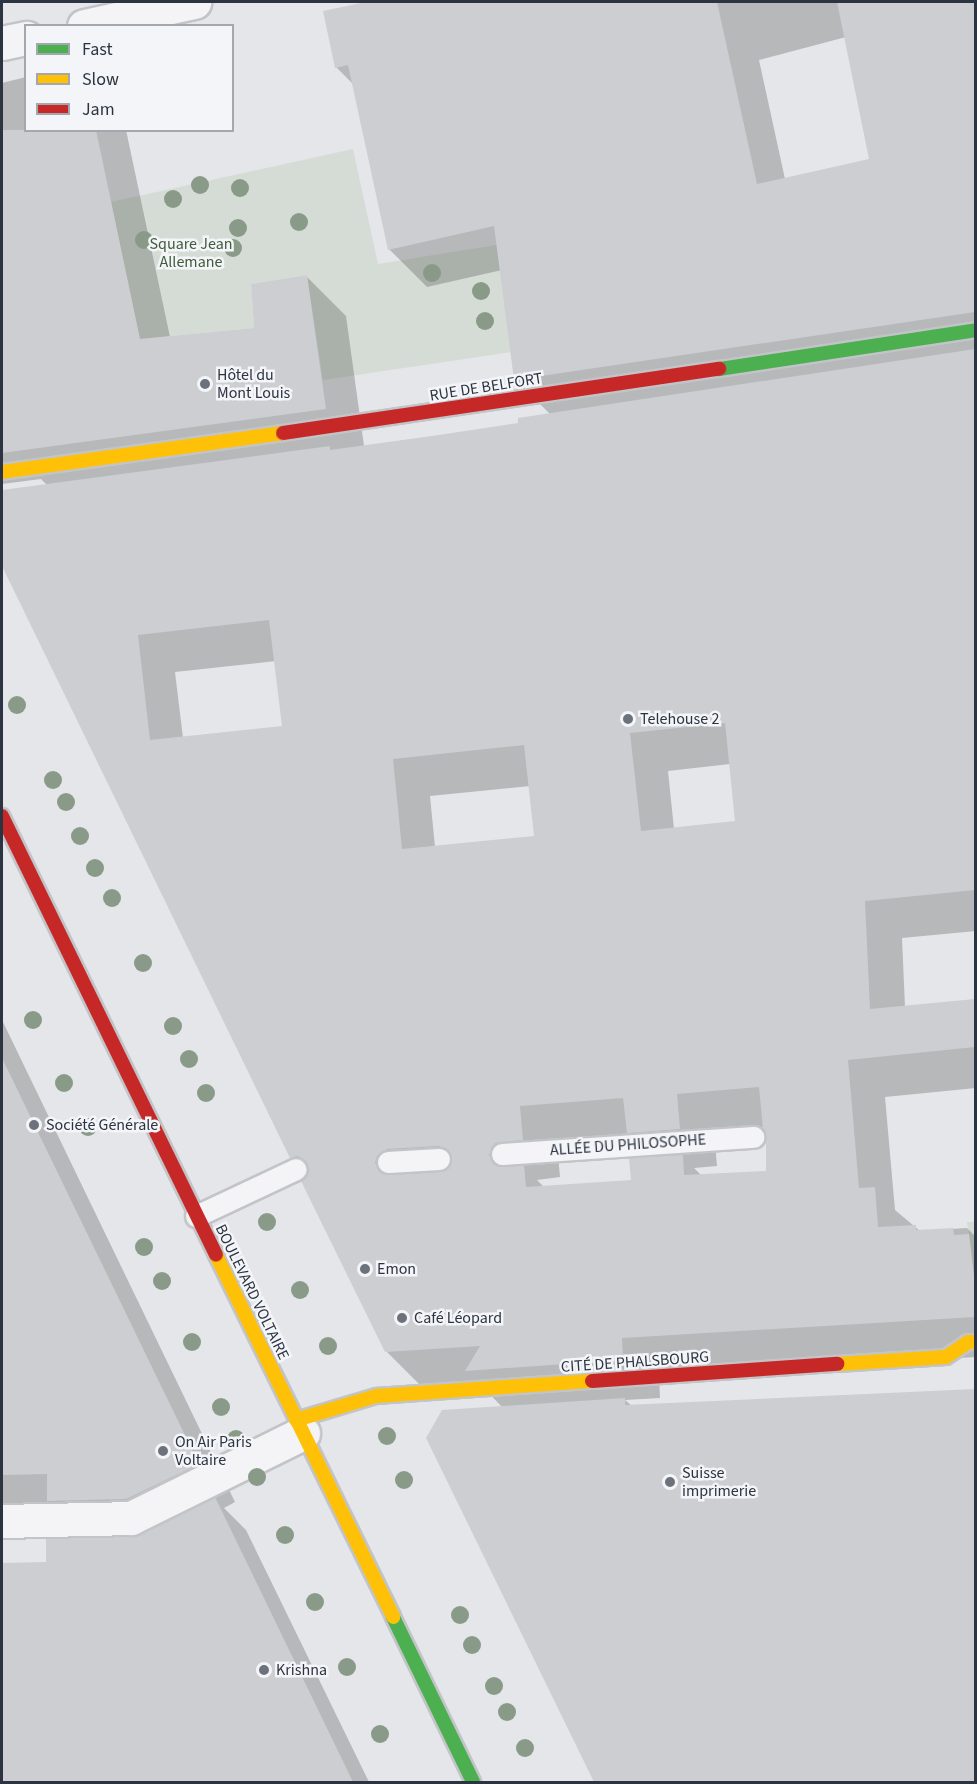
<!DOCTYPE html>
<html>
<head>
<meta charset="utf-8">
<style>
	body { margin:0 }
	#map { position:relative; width:977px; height:1784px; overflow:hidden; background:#e4e6e9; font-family:"Source Sans 3",sans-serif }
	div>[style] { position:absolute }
	.green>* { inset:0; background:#d5dcd5 }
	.shadow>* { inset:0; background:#0003 }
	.building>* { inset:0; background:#cdced1 }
	.roads { filter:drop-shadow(2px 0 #c2c4c7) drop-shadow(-2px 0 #c2c4c7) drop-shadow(0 2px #c2c4c7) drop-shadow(0 -2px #c2c4c7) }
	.lane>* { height:21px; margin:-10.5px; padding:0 10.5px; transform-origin:10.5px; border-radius:10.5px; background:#f4f4f6 }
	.street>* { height:33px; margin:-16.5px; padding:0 16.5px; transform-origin:16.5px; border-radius:16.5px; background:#f4f4f6 }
	.fast>* { height:14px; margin:-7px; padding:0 7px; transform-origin:7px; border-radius:7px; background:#4caf50 }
	.slow>* { height:14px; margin:-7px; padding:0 7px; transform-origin:7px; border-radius:7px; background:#ffc107 }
	.jam>* { height:14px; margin:-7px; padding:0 7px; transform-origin:7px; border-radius:7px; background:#c62828 }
	.trees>* { width:18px; height:18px; margin:-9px; border-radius:50%; background:#8a9a89 }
	.dots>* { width:16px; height:16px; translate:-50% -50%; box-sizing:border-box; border:3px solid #f3f5f8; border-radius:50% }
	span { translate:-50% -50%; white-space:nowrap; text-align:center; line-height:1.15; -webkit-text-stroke:5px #f3f5f8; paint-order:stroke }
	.park-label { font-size:16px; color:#415c3b }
	.poi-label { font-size:16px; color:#2c3441 }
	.left { translate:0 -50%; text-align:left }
	.street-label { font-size:16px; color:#2c3441 }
	.frame { position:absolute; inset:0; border:3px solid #2c3441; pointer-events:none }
	.legend { position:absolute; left:24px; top:24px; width:210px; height:108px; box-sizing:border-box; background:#f3f5f8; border:2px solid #a3a8af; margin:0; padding:8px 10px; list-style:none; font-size:18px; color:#2c3441 }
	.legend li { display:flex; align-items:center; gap:12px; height:30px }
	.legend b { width:30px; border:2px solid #a3a8af }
</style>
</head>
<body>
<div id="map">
	<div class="green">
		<i style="clip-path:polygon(353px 149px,378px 264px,497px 245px,512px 352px,323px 380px,307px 275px,251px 284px,254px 328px,140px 339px,111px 202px)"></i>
		<i style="clip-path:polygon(967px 1222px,975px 1222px,975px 1284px,969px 1234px)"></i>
	</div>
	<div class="shadow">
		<i style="clip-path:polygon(evenodd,372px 2px,976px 2px,976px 931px,902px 938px,905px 1007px,976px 1001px,976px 1088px,885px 1097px,895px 1210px,920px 1231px,967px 1228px,976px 1237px,976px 1357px,659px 1375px,660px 1398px,625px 1400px,632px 1406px,976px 1391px,976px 1782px,595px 1782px,427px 1438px,503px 1408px,481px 1385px,424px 1389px,386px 1351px,308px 1173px,292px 1157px,2px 561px,2px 492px,48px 486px,41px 479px,2px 484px,2px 83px,26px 77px,26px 130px,126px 130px,170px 337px,255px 329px,306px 276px,346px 316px,364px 446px,520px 424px,550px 414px,516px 380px,502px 270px,427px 287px,389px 249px,354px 85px,336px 67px,325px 12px,372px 2px,846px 37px,871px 160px,785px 179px,759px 60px,846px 37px,372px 2px,276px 661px,284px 728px,183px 738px,175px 672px,276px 661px,372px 2px,730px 764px,736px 823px,674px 829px,668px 771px,730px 764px,372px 2px,530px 786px,535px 837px,435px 847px,430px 796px,530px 786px,372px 2px,764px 1127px,767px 1135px,768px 1172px,702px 1176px,694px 1168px,717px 1166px,714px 1132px,764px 1127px,372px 2px,633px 1137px,654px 1158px,633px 1181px,544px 1187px,537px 1180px,560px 1177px,557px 1144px,633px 1137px)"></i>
		<i style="clip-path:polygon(2px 1020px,235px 1502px,224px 1508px,246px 1530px,369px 1782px,2px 1782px,2px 1564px,48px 1563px,86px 1539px,59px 1512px,2px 1513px)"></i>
	</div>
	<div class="building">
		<i style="clip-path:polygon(366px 2px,717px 2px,757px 184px,869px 159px,837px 2px,975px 2px,975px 312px,514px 380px,494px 226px,388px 250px,348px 65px,335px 68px,323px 11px)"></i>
		<i style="clip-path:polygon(2px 130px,96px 130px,140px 339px,254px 328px,251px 284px,307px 275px,326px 409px,2px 453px)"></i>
		<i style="clip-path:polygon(evenodd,975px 349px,975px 890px,865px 901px,870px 1009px,975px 999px,975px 1047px,848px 1060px,859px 1188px,875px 1187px,878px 1227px,916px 1225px,916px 1230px,953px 1228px,954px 1235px,969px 1234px,975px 1284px,975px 1317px,622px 1338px,623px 1360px,465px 1371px,480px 1346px,385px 1352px,301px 1181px,309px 1171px,307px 1163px,298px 1156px,290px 1158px,2px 566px,2px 490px,330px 446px,330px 450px,432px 436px,518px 423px,518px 418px,975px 349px,269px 620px,282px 726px,150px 740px,138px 635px,269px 620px,975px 349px,725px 723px,735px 821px,641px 831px,630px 733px,725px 723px,975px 349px,524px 745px,534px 836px,402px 849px,393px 759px,524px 745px,975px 349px,759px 1087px,763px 1129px,766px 1136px,766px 1171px,684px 1175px,683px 1155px,629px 1158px,631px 1180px,526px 1187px,524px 1165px,497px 1166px,489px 1155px,495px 1143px,523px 1140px,520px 1106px,623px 1098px,627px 1133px,680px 1129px,677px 1094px,759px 1087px,975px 349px,438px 1146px,445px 1148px,452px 1158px,450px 1165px,440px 1172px,388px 1175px,382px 1173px,375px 1163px,377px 1156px,387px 1149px,438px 1146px)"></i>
		<i style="clip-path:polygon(2px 1058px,199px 1464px,126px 1499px,47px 1501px,47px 1474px,2px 1475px)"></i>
		<i style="clip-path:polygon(975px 1389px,975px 1782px,594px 1782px,426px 1438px,442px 1410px,625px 1398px,625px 1405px)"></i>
		<i style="clip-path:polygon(215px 1497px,353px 1782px,2px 1782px,2px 1563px,46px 1562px,46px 1539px,139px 1535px)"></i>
	</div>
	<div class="roads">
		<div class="lane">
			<i style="left:502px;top:1154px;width:252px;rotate:-3.9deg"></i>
			<i style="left:388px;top:1162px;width:51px;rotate:-3.4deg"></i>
			<i style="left:196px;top:1216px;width:110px;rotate:-25.2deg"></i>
		</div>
		<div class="street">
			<i style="left:84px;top:26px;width:113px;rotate:-12.3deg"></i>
			<i style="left:2px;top:43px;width:25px;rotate:-12deg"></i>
			<i style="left:2px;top:1521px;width:129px;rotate:-1.3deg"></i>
			<i style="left:131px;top:1518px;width:192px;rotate:-26.3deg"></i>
		</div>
		<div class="fast">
			<i style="left:719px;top:369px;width:260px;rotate:-8.6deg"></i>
			<i style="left:393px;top:1617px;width:183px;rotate:64.1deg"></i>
		</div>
		<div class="slow">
			<i style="left:2px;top:472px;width:284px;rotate:-7.9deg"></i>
			<i style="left:216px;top:1255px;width:403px;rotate:63.9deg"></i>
			<i style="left:837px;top:1364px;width:109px;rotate:-3.7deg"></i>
			<i style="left:946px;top:1357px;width:27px;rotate:-34deg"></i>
			<i style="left:968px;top:1342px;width:8px"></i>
			<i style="left:296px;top:1420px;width:84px;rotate:-16.7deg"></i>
			<i style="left:376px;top:1396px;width:217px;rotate:-4deg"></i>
		</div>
		<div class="jam">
			<i style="left:283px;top:433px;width:441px;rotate:-8.4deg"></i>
			<i style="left:2px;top:816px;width:488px;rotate:64deg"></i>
			<i style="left:592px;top:1381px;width:246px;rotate:-4deg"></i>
		</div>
	</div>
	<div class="trees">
		<i style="left:200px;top:185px"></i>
		<i style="left:240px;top:188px"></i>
		<i style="left:173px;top:199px"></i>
		<i style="left:299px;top:222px"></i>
		<i style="left:238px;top:228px"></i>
		<i style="left:144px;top:240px"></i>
		<i style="left:233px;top:248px"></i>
		<i style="left:432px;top:273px"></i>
		<i style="left:481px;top:291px"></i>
		<i style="left:485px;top:321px"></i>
		<i style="left:17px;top:705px"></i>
		<i style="left:53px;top:780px"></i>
		<i style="left:66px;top:802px"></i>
		<i style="left:80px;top:836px"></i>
		<i style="left:95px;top:868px"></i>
		<i style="left:112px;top:898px"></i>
		<i style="left:143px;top:963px"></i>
		<i style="left:33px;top:1020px"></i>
		<i style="left:173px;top:1026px"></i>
		<i style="left:189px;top:1059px"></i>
		<i style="left:64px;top:1083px"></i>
		<i style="left:206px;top:1093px"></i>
		<i style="left:88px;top:1127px"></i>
		<i style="left:267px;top:1222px"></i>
		<i style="left:144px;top:1247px"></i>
		<i style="left:162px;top:1281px"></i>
		<i style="left:300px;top:1290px"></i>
		<i style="left:192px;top:1342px"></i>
		<i style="left:328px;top:1346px"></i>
		<i style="left:221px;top:1407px"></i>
		<i style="left:387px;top:1436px"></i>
		<i style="left:236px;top:1439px"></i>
		<i style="left:257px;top:1477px"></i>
		<i style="left:404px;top:1480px"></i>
		<i style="left:285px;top:1535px"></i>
		<i style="left:315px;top:1602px"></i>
		<i style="left:460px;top:1615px"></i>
		<i style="left:472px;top:1645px"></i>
		<i style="left:347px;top:1667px"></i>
		<i style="left:494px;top:1686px"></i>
		<i style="left:507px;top:1712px"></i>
		<i style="left:380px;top:1734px"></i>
		<i style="left:525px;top:1748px"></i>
	</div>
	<div class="dots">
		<i style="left:205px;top:384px;background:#6c727c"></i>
		<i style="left:628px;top:719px;background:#6c727c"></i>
		<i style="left:34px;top:1125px;background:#6c727c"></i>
		<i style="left:365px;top:1269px;background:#6c727c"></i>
		<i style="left:402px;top:1318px;background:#6c727c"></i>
		<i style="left:163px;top:1451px;background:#6c727c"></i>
		<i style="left:670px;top:1482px;background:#6c727c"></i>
		<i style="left:264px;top:1670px;background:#6c727c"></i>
	</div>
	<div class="park-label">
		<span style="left:191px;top:253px">Square Jean<br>Allemane</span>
	</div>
	<div class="poi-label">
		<span class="left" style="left:217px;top:384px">Hôtel du<br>Mont Louis</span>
		<span class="left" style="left:640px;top:719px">Telehouse 2</span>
		<span class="left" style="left:46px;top:1125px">Société Générale</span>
		<span class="left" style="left:377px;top:1269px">Emon</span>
		<span class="left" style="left:414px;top:1318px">Café Léopard</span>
		<span class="left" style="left:175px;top:1451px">On Air Paris<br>Voltaire</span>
		<span class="left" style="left:682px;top:1482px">Suisse<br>imprimerie</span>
		<span class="left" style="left:276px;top:1670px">Krishna</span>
	</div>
	<div class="street-label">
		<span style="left:486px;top:387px;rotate:-9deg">RUE DE BELFORT</span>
		<span style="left:628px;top:1145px;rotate:-4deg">ALLÉE DU PHILOSOPHE</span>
		<span style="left:252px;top:1292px;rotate:64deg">BOULEVARD VOLTAIRE</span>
		<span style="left:635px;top:1362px;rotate:-4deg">CITÉ DE PHALSBOURG</span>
	</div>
	<div class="frame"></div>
	<ul class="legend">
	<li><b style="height:8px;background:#4caf50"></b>Fast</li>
	<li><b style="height:8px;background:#ffc107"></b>Slow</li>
	<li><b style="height:8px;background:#c62828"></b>Jam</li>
	</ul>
</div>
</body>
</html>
